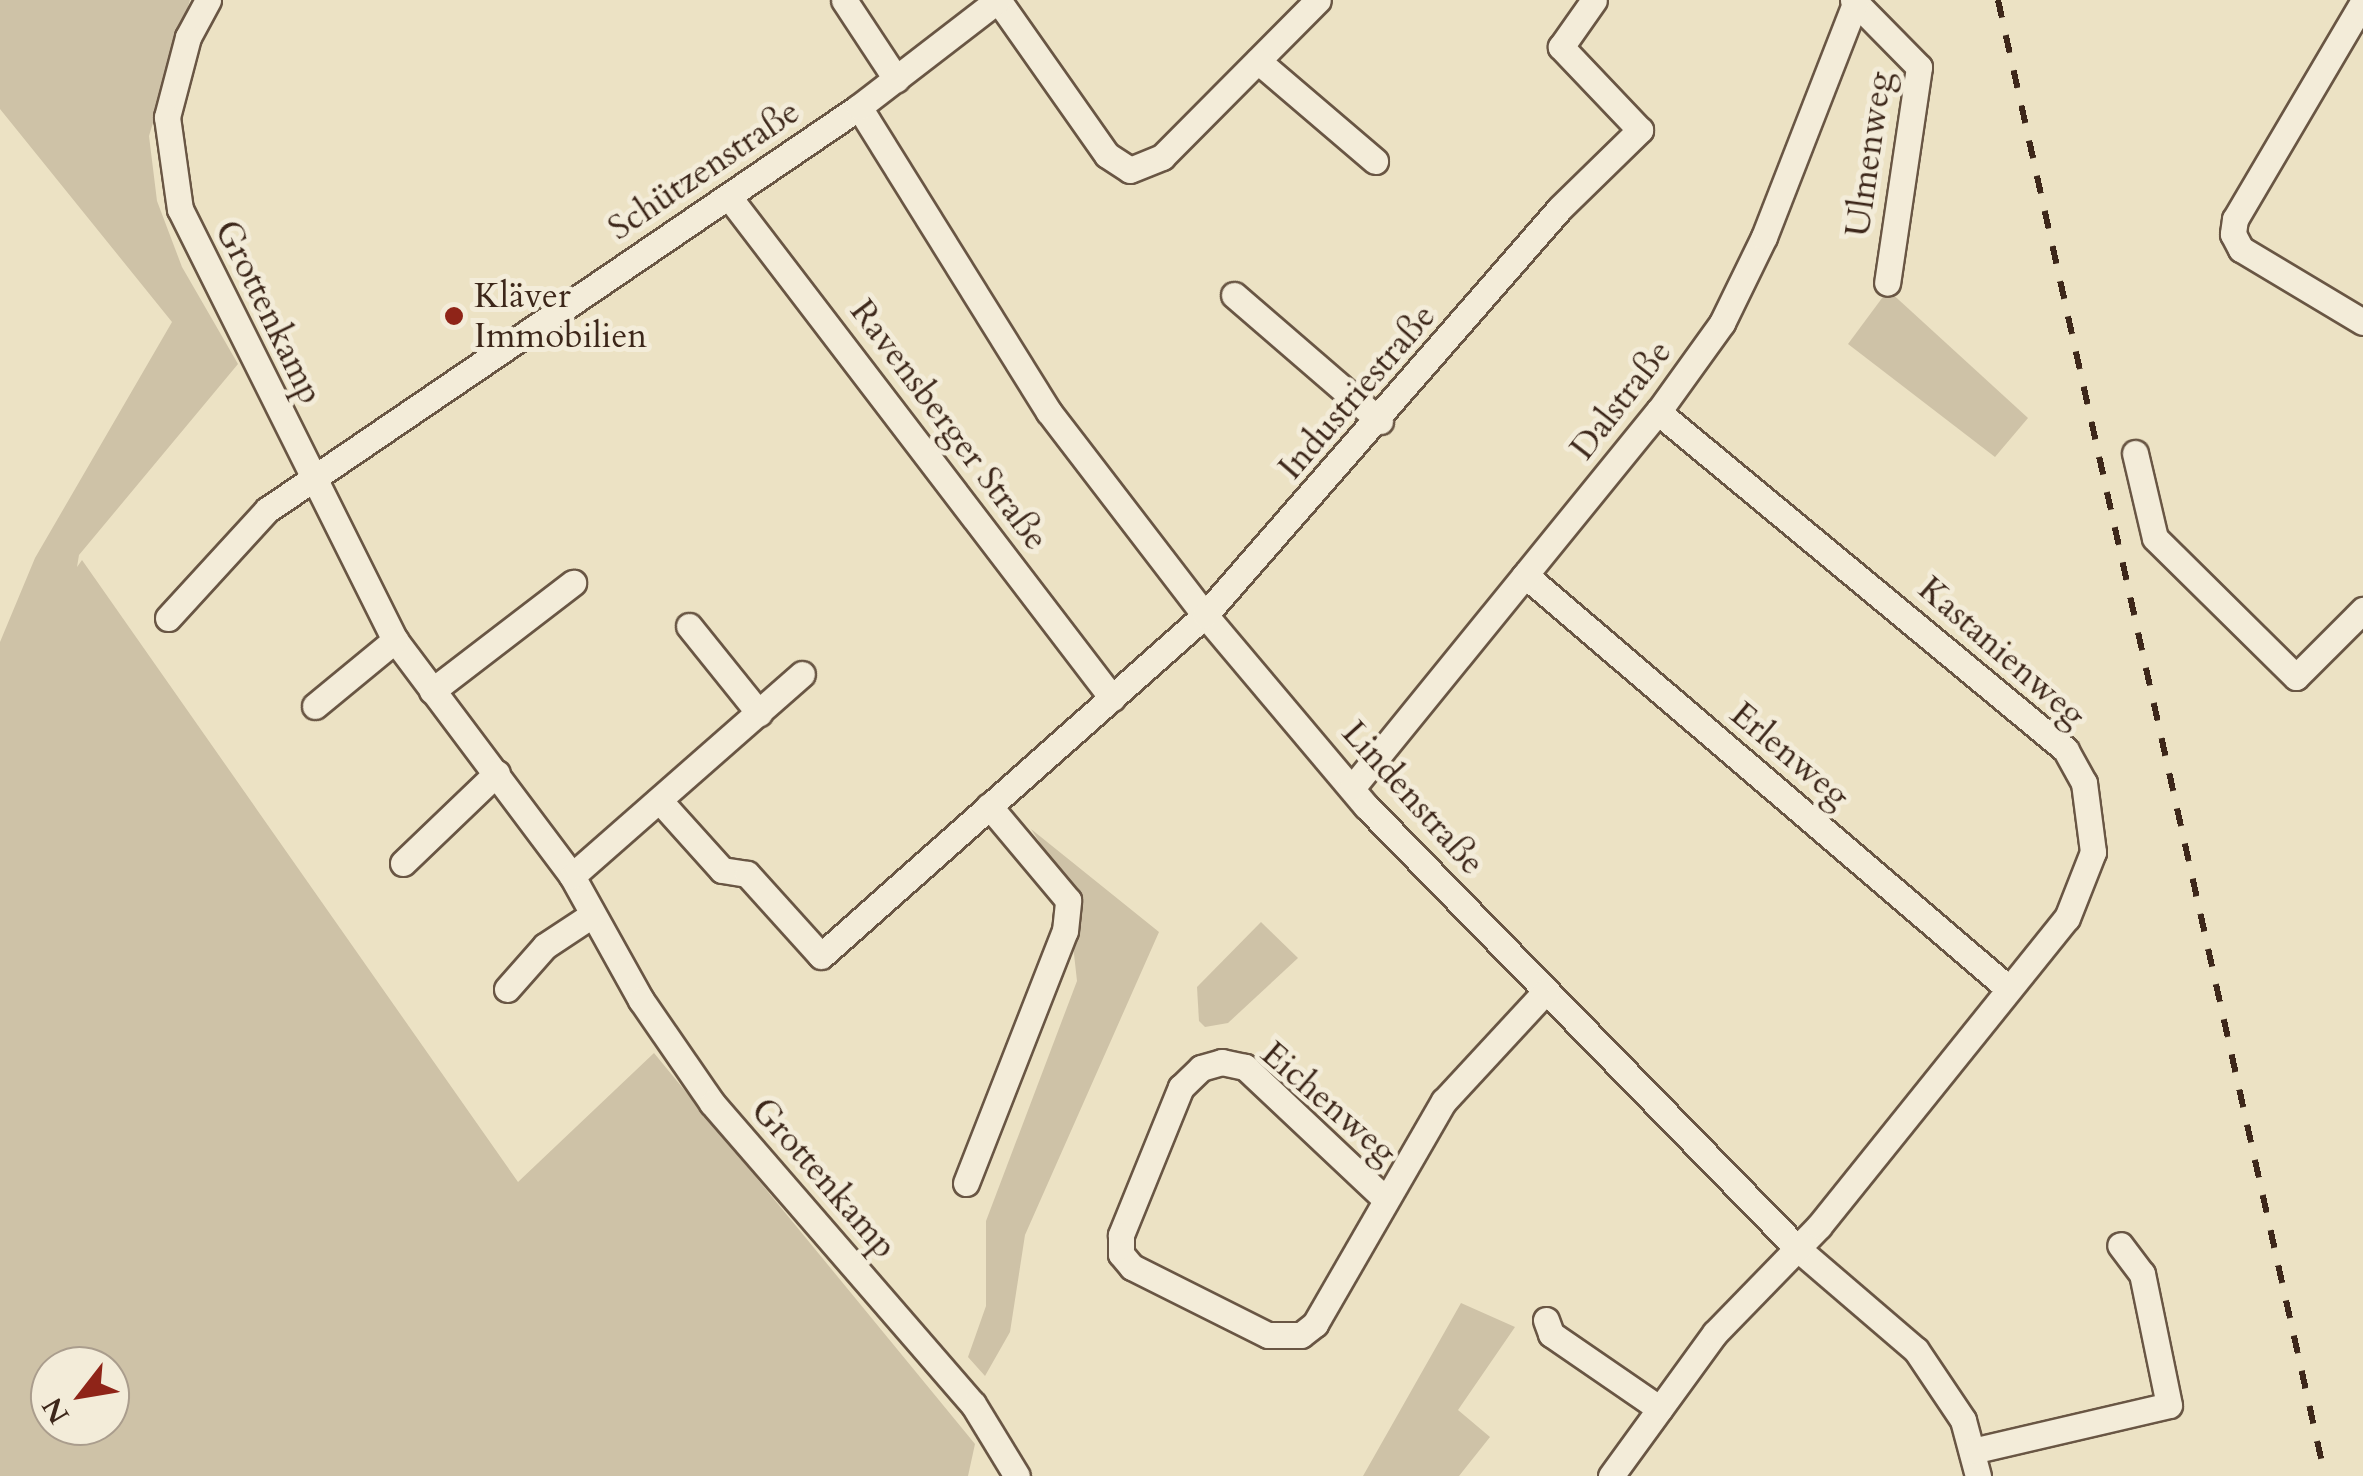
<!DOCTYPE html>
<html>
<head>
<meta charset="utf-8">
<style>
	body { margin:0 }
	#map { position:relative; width:2363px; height:1476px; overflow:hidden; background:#ece2c4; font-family:Cardo,serif }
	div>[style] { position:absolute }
	.green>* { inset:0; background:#cec2a7 }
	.roads { filter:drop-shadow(2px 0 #695644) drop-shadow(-2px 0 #695644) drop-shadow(0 2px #695644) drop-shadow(0 -2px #695644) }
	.street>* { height:25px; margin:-12.5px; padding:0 12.5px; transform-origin:12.5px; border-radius:12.5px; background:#f3ecd9 }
	.rail>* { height:6px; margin-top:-3px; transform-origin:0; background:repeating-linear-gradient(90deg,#3d271a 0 18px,transparent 0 36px) }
	.dots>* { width:28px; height:28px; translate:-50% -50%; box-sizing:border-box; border:5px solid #f3ecd9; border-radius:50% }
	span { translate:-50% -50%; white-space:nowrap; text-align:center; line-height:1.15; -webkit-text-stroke:10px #f3ecd9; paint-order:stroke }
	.street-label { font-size:35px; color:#3d271a }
	.poi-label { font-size:35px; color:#3d271a }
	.left { translate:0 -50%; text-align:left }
	.north { position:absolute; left:30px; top:1346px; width:100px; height:100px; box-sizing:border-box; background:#f3ecd9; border:2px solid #aa9d8d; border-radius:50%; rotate:239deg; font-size:28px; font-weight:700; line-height:40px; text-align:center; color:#3d271a }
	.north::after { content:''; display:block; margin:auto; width:35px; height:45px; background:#8f2418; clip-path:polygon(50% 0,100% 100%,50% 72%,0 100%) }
</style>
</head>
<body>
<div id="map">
	<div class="green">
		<i style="clip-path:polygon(evenodd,0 0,190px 0,149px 136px,157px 201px,182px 267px,238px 364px,79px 555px,77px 567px,82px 560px,518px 1182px,654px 1053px,975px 1444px,968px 1476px,0 1476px,0 642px,35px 558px,172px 322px,0 109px,0 0,50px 1366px,110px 1366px,110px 1426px,50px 1426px,50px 1366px)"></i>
		<i style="clip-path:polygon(1888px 290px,2028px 418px,1995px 457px,1848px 344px)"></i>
		<i style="clip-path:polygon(1031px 829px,1159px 932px,1025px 1235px,1010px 1332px,985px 1376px,968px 1357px,986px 1306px,986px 1221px,1077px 981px,1068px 900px,1060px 873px)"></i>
		<i style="clip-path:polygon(1261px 922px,1298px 958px,1228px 1023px,1205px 1027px,1199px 1021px,1197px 987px)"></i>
		<i style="clip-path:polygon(1461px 1303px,1515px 1327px,1458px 1410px,1490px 1437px,1459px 1476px,1363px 1476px)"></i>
	</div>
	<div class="roads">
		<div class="street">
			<i style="left:208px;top:0;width:42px;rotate:118.4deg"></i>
			<i style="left:188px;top:37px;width:83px;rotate:104.7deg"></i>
			<i style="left:167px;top:117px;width:93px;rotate:82deg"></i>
			<i style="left:180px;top:209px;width:482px;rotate:63.5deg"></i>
			<i style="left:395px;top:640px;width:295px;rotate:53.1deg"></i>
			<i style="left:572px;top:876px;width:142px;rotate:60.9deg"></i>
			<i style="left:641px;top:1000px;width:125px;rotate:55.4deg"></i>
			<i style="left:712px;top:1103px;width:398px;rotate:49.1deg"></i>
			<i style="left:973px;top:1404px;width:84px;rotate:58.6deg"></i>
			<i style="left:844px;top:0;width:95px;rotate:56.6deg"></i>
			<i style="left:998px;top:0;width:189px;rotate:54.9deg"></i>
			<i style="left:1107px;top:155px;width:27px;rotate:33deg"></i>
			<i style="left:1130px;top:170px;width:35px;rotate:-22deg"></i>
			<i style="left:1162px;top:157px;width:221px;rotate:-45.2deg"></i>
			<i style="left:1853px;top:0;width:94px;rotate:45.4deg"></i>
			<i style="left:1919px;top:67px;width:218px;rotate:98.4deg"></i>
			<i style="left:2363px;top:2px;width:252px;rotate:120.5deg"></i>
			<i style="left:2235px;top:219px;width:15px;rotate:98deg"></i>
			<i style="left:2233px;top:234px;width:17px;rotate:62deg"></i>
			<i style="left:2241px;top:249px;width:142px;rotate:30.9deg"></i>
			<i style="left:1258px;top:61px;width:154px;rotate:40.5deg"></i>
			<i style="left:859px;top:107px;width:359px;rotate:58.1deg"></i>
			<i style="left:1049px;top:412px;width:256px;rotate:52.5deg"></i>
			<i style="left:1205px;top:615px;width:250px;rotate:49.9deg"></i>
			<i style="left:1366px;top:806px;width:619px;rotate:45.72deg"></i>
			<i style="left:1798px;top:1249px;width:155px;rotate:40.6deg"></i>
			<i style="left:1916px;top:1350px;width:84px;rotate:56.1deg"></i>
			<i style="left:1963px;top:1420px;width:58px;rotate:75deg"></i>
			<i style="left:729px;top:197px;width:631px;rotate:52.6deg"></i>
			<i style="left:1234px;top:295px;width:193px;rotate:40.8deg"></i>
			<i style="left:2135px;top:453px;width:87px;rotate:76.8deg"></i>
			<i style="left:2155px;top:538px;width:198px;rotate:44.6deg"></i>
			<i style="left:2296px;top:677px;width:95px;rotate:-45deg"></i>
			<i style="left:1525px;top:575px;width:637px;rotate:40.54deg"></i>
			<i style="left:168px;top:618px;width:147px;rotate:-47.5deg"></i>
			<i style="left:267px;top:510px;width:716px;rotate:-34.24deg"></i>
			<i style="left:859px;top:107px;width:175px;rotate:-37.6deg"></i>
			<i style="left:689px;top:626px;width:112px;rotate:51.2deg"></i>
			<i style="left:432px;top:691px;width:178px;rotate:-37.5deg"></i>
			<i style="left:315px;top:706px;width:104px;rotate:-39.5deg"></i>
			<i style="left:1352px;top:788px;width:485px;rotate:-50.9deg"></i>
			<i style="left:1658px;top:412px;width:110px;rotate:-54.3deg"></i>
			<i style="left:1722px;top:323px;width:96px;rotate:-64deg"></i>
			<i style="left:1764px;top:237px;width:251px;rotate:-68.7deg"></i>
			<i style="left:659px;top:800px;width:94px;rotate:48deg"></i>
			<i style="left:722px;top:870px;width:25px;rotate:9deg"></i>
			<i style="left:747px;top:874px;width:110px;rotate:47.9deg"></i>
			<i style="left:821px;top:956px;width:514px;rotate:-41.61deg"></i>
			<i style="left:1205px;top:615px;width:540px;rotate:-48.9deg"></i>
			<i style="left:1560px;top:208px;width:112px;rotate:-44.3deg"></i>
			<i style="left:1640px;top:130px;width:115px;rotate:-133.6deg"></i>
			<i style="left:1561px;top:47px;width:57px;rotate:-54.9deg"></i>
			<i style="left:403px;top:863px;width:130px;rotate:-43.8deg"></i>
			<i style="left:572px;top:876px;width:306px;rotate:-41.3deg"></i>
			<i style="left:507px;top:989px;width:57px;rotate:-48.5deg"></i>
			<i style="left:545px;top:946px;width:56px;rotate:-33.4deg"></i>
			<i style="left:966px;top:1183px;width:271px;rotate:-68.6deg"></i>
			<i style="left:1065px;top:931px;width:31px;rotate:-84deg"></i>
			<i style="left:1068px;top:900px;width:123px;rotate:-130deg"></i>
			<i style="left:1383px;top:1197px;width:190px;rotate:-136.7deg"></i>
			<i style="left:1245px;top:1067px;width:24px;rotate:-168deg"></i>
			<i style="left:1222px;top:1062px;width:22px;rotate:164deg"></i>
			<i style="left:1201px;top:1068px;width:28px;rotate:136deg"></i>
			<i style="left:1181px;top:1087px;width:160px;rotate:112.1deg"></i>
			<i style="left:1121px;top:1235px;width:19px;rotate:90deg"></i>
			<i style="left:1121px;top:1254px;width:17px;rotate:50deg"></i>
			<i style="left:1132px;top:1267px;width:152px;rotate:26.6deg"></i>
			<i style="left:1268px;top:1335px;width:33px"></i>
			<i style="left:1301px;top:1335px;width:18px;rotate:-38deg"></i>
			<i style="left:1315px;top:1324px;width:258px;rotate:-60deg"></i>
			<i style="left:1444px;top:1101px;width:150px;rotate:-47.2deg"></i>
			<i style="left:1546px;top:1320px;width:15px;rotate:70deg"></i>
			<i style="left:1551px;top:1334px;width:132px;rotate:34.5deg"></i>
			<i style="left:1972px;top:1451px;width:202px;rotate:-13.1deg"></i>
			<i style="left:2169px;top:1405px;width:134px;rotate:-101.6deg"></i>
			<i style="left:2142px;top:1274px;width:36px;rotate:-127deg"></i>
			<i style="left:1611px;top:1476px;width:177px;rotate:-54deg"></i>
			<i style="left:1715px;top:1333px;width:149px;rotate:-45.8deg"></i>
			<i style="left:1819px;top:1226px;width:395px;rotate:-51.2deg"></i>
			<i style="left:2067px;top:918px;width:71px;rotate:-68.5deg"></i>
			<i style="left:2093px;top:852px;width:70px;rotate:-97.4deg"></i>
			<i style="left:2084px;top:783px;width:38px;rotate:-119deg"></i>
			<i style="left:2066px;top:750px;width:530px;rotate:-140.36deg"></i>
		</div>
	</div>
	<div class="rail">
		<i style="left:1998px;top:0;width:1512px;rotate:77.51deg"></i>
	</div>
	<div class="dots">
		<i style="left:454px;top:316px;background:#8f2418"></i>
	</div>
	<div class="street-label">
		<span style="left:1869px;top:154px;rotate:-82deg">Ulmenweg</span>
		<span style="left:704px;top:170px;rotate:-34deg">Schützenstraße</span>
		<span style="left:269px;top:312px;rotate:64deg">Grottenkamp</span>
		<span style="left:1357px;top:392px;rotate:-49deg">Industriestraße</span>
		<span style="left:1621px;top:400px;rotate:-52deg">Dalstraße</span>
		<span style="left:949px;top:425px;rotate:53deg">Ravensberger Straße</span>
		<span style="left:2002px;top:652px;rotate:41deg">Kastanienweg</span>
		<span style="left:1790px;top:755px;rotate:40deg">Erlenweg</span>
		<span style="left:1413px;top:798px;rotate:48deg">Lindenstraße</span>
		<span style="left:1329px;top:1103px;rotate:41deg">Eichenweg</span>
		<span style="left:824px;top:1178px;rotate:49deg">Grottenkamp</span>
	</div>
	<div class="poi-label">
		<span class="left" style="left:474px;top:316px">Kläver<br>Immobilien</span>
	</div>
	<div class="north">N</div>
</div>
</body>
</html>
